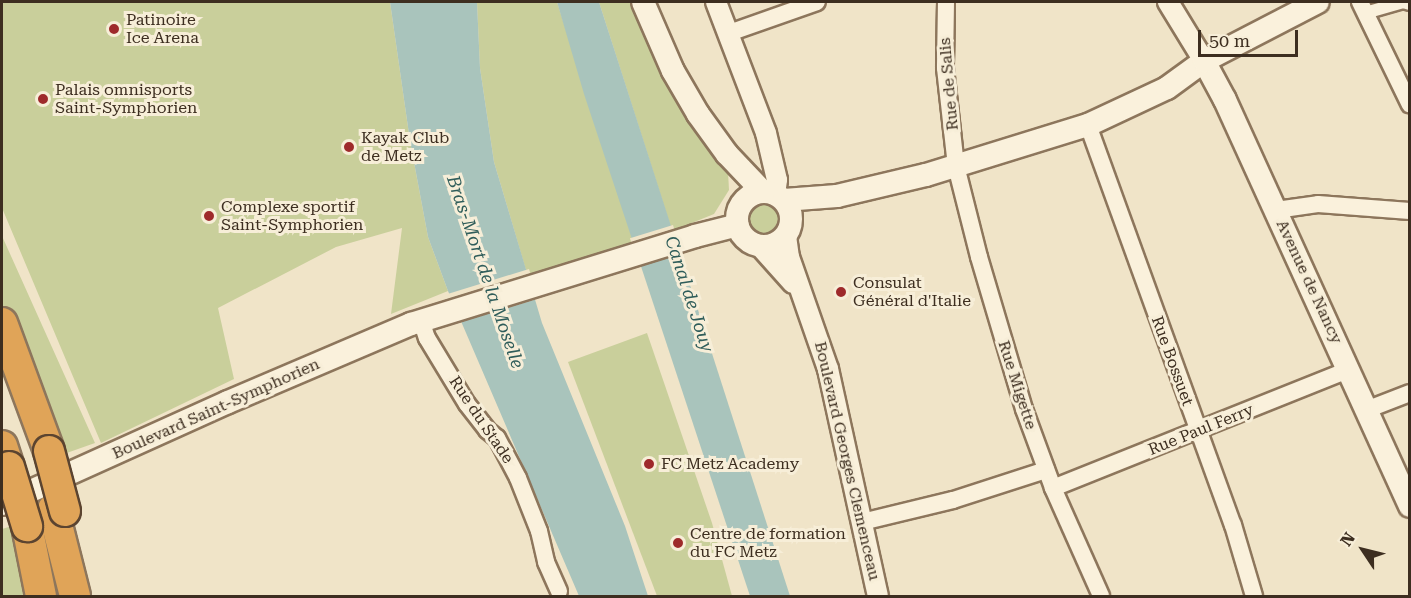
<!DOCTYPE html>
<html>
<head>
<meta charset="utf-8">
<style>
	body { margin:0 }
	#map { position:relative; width:1411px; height:598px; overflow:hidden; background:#f0e4c8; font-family:"Roboto Serif",serif }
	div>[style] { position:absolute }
	.green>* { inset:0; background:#c9cf9b }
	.round { border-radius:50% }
	.water>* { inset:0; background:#a9c4bc }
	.pier>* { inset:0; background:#f0e4c8; transform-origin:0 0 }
	.roads { filter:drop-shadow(2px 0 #8d765c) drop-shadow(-2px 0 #8d765c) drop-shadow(0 2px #8d765c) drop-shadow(0 -2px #8d765c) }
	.pedestrian>* { height:12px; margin:-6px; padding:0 6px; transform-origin:6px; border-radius:6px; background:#faf1dc }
	.minor>* { height:16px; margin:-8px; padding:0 8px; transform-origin:8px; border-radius:8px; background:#faf1dc }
	.tertiary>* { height:20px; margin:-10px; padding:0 10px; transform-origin:10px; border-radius:10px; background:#faf1dc }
	.secondary>* { height:22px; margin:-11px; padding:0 11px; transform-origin:11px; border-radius:11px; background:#faf1dc }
	.secondary>.ring { margin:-11px; padding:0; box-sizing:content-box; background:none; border:22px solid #faf1dc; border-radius:50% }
	.motorway>* { height:30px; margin:-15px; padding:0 15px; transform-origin:15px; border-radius:15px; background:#e0a458 }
	.bridges { filter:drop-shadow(2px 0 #5b4430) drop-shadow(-2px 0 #5b4430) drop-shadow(0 2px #5b4430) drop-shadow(0 -2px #5b4430) }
	.motorway-bridge>* { height:30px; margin:-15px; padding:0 15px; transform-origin:15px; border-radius:15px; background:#e0a458 }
	.dots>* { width:16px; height:16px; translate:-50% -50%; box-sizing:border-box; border:3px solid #f7eed8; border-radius:50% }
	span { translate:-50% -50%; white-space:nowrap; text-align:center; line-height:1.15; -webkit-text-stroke:6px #f7eed8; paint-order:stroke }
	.poi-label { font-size:16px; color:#3d2e20 }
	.left { translate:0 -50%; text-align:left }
	.street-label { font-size:16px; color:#3d2e20 }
	.water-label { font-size:18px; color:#2f5d5a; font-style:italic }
	.frame { position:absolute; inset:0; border:3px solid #3d2e20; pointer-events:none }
	.north { position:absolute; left:1333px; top:520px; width:60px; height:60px; -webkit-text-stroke:4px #f7eed8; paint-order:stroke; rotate:305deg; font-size:16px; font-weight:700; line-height:24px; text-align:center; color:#3d2e20 }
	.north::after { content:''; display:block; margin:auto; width:21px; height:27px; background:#3d2e20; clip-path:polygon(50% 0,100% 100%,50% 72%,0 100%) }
	.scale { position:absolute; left:1198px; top:30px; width:100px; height:27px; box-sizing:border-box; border:3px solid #3d2e20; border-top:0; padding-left:8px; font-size:18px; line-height:21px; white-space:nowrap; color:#3d2e20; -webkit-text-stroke:4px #f7eed8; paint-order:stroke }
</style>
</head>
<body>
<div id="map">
	<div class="green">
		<i style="clip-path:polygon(2px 2px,390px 2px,410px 141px,428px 237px,448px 291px,391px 314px,402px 228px,336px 247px,218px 308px,234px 379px,101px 443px,2px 208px)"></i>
		<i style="clip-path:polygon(477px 2px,557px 2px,634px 243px,528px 277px,494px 162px,480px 68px)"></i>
		<i style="clip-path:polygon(599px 2px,645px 2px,727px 154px,729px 190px,714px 214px,672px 231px)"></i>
		<i class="round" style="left:749px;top:203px;width:32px;height:32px"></i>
		<i style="clip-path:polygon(2px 236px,95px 443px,61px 455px,35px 382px,2px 305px)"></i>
		<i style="clip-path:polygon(647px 333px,712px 523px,732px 596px,657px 596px,568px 362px)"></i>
		<i style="clip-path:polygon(12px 526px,24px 596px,2px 596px,2px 529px)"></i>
	</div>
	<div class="water">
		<i style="clip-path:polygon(390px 2px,477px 2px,480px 68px,494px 162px,542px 323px,625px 526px,648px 596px,579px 596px,448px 291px,428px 237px,410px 141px)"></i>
		<i style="clip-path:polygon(557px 2px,599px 2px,790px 596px,750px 596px,584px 94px)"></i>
	</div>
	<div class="pier">
		<i style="left:673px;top:225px;width:30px;height:45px;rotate:73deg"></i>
		<i style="left:529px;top:269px;width:31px;height:86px;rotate:73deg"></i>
	</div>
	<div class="roads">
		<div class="pedestrian">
			<i style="left:1365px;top:13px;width:40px;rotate:-16deg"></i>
			<i style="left:1403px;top:2px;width:7px;rotate:16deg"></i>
		</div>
		<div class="minor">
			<i style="left:946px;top:2px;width:66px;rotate:90.9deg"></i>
			<i style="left:945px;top:68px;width:99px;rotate:83.6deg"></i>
			<i style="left:956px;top:166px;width:94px;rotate:75.8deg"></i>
			<i style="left:979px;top:257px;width:159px;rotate:73.5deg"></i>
			<i style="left:1024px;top:409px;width:84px;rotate:69.8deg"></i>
			<i style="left:1053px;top:488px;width:118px;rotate:66deg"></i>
			<i style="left:1360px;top:2px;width:114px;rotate:64.1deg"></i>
			<i style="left:729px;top:33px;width:93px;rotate:-19.4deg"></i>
			<i style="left:1088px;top:125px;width:425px;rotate:70.1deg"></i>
			<i style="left:1233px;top:525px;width:74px;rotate:73.5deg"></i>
			<i style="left:1276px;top:210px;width:42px;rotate:-8.1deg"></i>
			<i style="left:1318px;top:204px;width:92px;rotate:4.4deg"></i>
			<i style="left:421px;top:320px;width:19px;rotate:72deg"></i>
			<i style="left:427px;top:338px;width:77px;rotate:58.8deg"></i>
			<i style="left:467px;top:404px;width:33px;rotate:52deg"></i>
			<i style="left:487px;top:430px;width:13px;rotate:39deg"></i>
			<i style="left:497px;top:438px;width:45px;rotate:62.3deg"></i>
			<i style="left:518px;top:478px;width:57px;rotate:68.4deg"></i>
			<i style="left:539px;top:531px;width:32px;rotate:77deg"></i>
			<i style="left:546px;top:562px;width:32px;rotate:66deg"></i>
			<i style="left:1366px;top:410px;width:47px;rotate:-21.1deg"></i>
			<i style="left:1053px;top:488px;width:318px;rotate:-21.8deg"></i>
			<i style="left:862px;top:522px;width:94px;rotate:-13.6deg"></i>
			<i style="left:953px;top:500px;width:98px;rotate:-17.9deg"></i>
		</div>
		<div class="tertiary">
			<i style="left:716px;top:2px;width:140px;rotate:69.1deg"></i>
			<i style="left:766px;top:133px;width:48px;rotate:76.8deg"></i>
			<i style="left:777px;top:180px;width:14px;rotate:98deg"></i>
			<i style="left:1168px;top:2px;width:69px;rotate:58.6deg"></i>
			<i style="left:786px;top:236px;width:21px;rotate:82deg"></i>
			<i style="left:789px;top:257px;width:119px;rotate:70.8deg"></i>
			<i style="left:828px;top:369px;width:232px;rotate:77.6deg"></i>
			<i style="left:759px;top:245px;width:51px;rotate:48.2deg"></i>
		</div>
		<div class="secondary">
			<i style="left:643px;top:2px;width:75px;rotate:66.5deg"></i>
			<i style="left:673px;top:71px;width:50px;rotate:59.8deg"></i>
			<i style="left:698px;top:114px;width:49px;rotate:54.1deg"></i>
			<i style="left:727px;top:154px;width:52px;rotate:46.5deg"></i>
			<i style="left:1204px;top:61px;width:44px;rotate:61.7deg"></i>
			<i style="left:1225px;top:100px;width:446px;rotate:65.5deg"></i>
			<i class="ring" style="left:737px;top:192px;width:32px;height:32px"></i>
			<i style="left:784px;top:200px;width:53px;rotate:-4.3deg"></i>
			<i style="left:837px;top:196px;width:91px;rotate:-13.3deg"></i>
			<i style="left:926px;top:175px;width:170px;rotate:-17.2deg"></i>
			<i style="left:1088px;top:125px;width:87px;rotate:-25.1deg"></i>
			<i style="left:1167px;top:88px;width:46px;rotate:-36.1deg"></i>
			<i style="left:1204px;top:61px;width:128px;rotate:-27.4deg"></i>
			<i style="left:2px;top:504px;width:248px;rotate:-24.3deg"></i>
			<i style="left:228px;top:402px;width:199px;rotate:-23.1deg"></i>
			<i style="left:411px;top:324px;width:297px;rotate:-17.2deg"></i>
			<i style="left:695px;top:236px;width:44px;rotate:-14.3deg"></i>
		</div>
		<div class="motorway">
			<i style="left:2px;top:323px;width:136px;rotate:69.8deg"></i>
			<i style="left:2px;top:446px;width:22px;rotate:72deg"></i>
			<i style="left:53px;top:509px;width:90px;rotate:75.8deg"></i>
			<i style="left:27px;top:526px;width:71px;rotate:78.7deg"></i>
		</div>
	</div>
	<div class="bridges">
		<div class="motorway-bridge">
			<i style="left:49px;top:451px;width:62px;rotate:75.1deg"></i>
			<i style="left:9px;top:467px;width:62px;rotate:73deg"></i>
		</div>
	</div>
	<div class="dots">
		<i style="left:114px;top:29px;background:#9e2a2b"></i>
		<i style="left:43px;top:99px;background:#9e2a2b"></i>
		<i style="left:349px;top:147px;background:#9e2a2b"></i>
		<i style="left:209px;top:216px;background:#9e2a2b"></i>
		<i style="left:841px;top:292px;background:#9e2a2b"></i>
		<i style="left:649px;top:464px;background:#9e2a2b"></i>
		<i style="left:678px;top:543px;background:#9e2a2b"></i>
	</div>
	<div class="poi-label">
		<span class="left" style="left:126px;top:29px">Patinoire<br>Ice Arena</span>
		<span class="left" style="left:55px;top:99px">Palais omnisports<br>Saint-Symphorien</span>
		<span class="left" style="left:361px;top:147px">Kayak Club<br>de Metz</span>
		<span class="left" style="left:221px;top:216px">Complexe sportif<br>Saint-Symphorien</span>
		<span class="left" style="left:853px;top:292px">Consulat<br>Général d'Italie</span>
		<span class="left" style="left:661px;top:464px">FC Metz Academy</span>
		<span class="left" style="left:690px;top:543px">Centre de formation<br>du FC Metz</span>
	</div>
	<div class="street-label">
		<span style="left:949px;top:84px;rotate:-95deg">Rue de Salis</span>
		<span style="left:1309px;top:282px;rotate:65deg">Avenue de Nancy</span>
		<span style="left:1172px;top:361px;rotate:70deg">Rue Bossuet</span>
		<span style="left:1017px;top:385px;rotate:72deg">Rue Migette</span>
		<span style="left:216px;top:409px;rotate:-24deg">Boulevard Saint-Symphorien</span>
		<span style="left:481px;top:420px;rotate:56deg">Rue du Stade</span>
		<span style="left:1201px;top:430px;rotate:-22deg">Rue Paul Ferry</span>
		<span style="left:847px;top:461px;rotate:77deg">Boulevard Georges Clemenceau</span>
	</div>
	<div class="water-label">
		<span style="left:485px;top:272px;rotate:71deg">Bras-Mort de la Moselle</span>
		<span style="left:689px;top:294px;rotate:72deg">Canal de Jouy</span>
	</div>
	<div class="frame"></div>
	<div class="north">N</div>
	<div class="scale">50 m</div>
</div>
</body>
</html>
